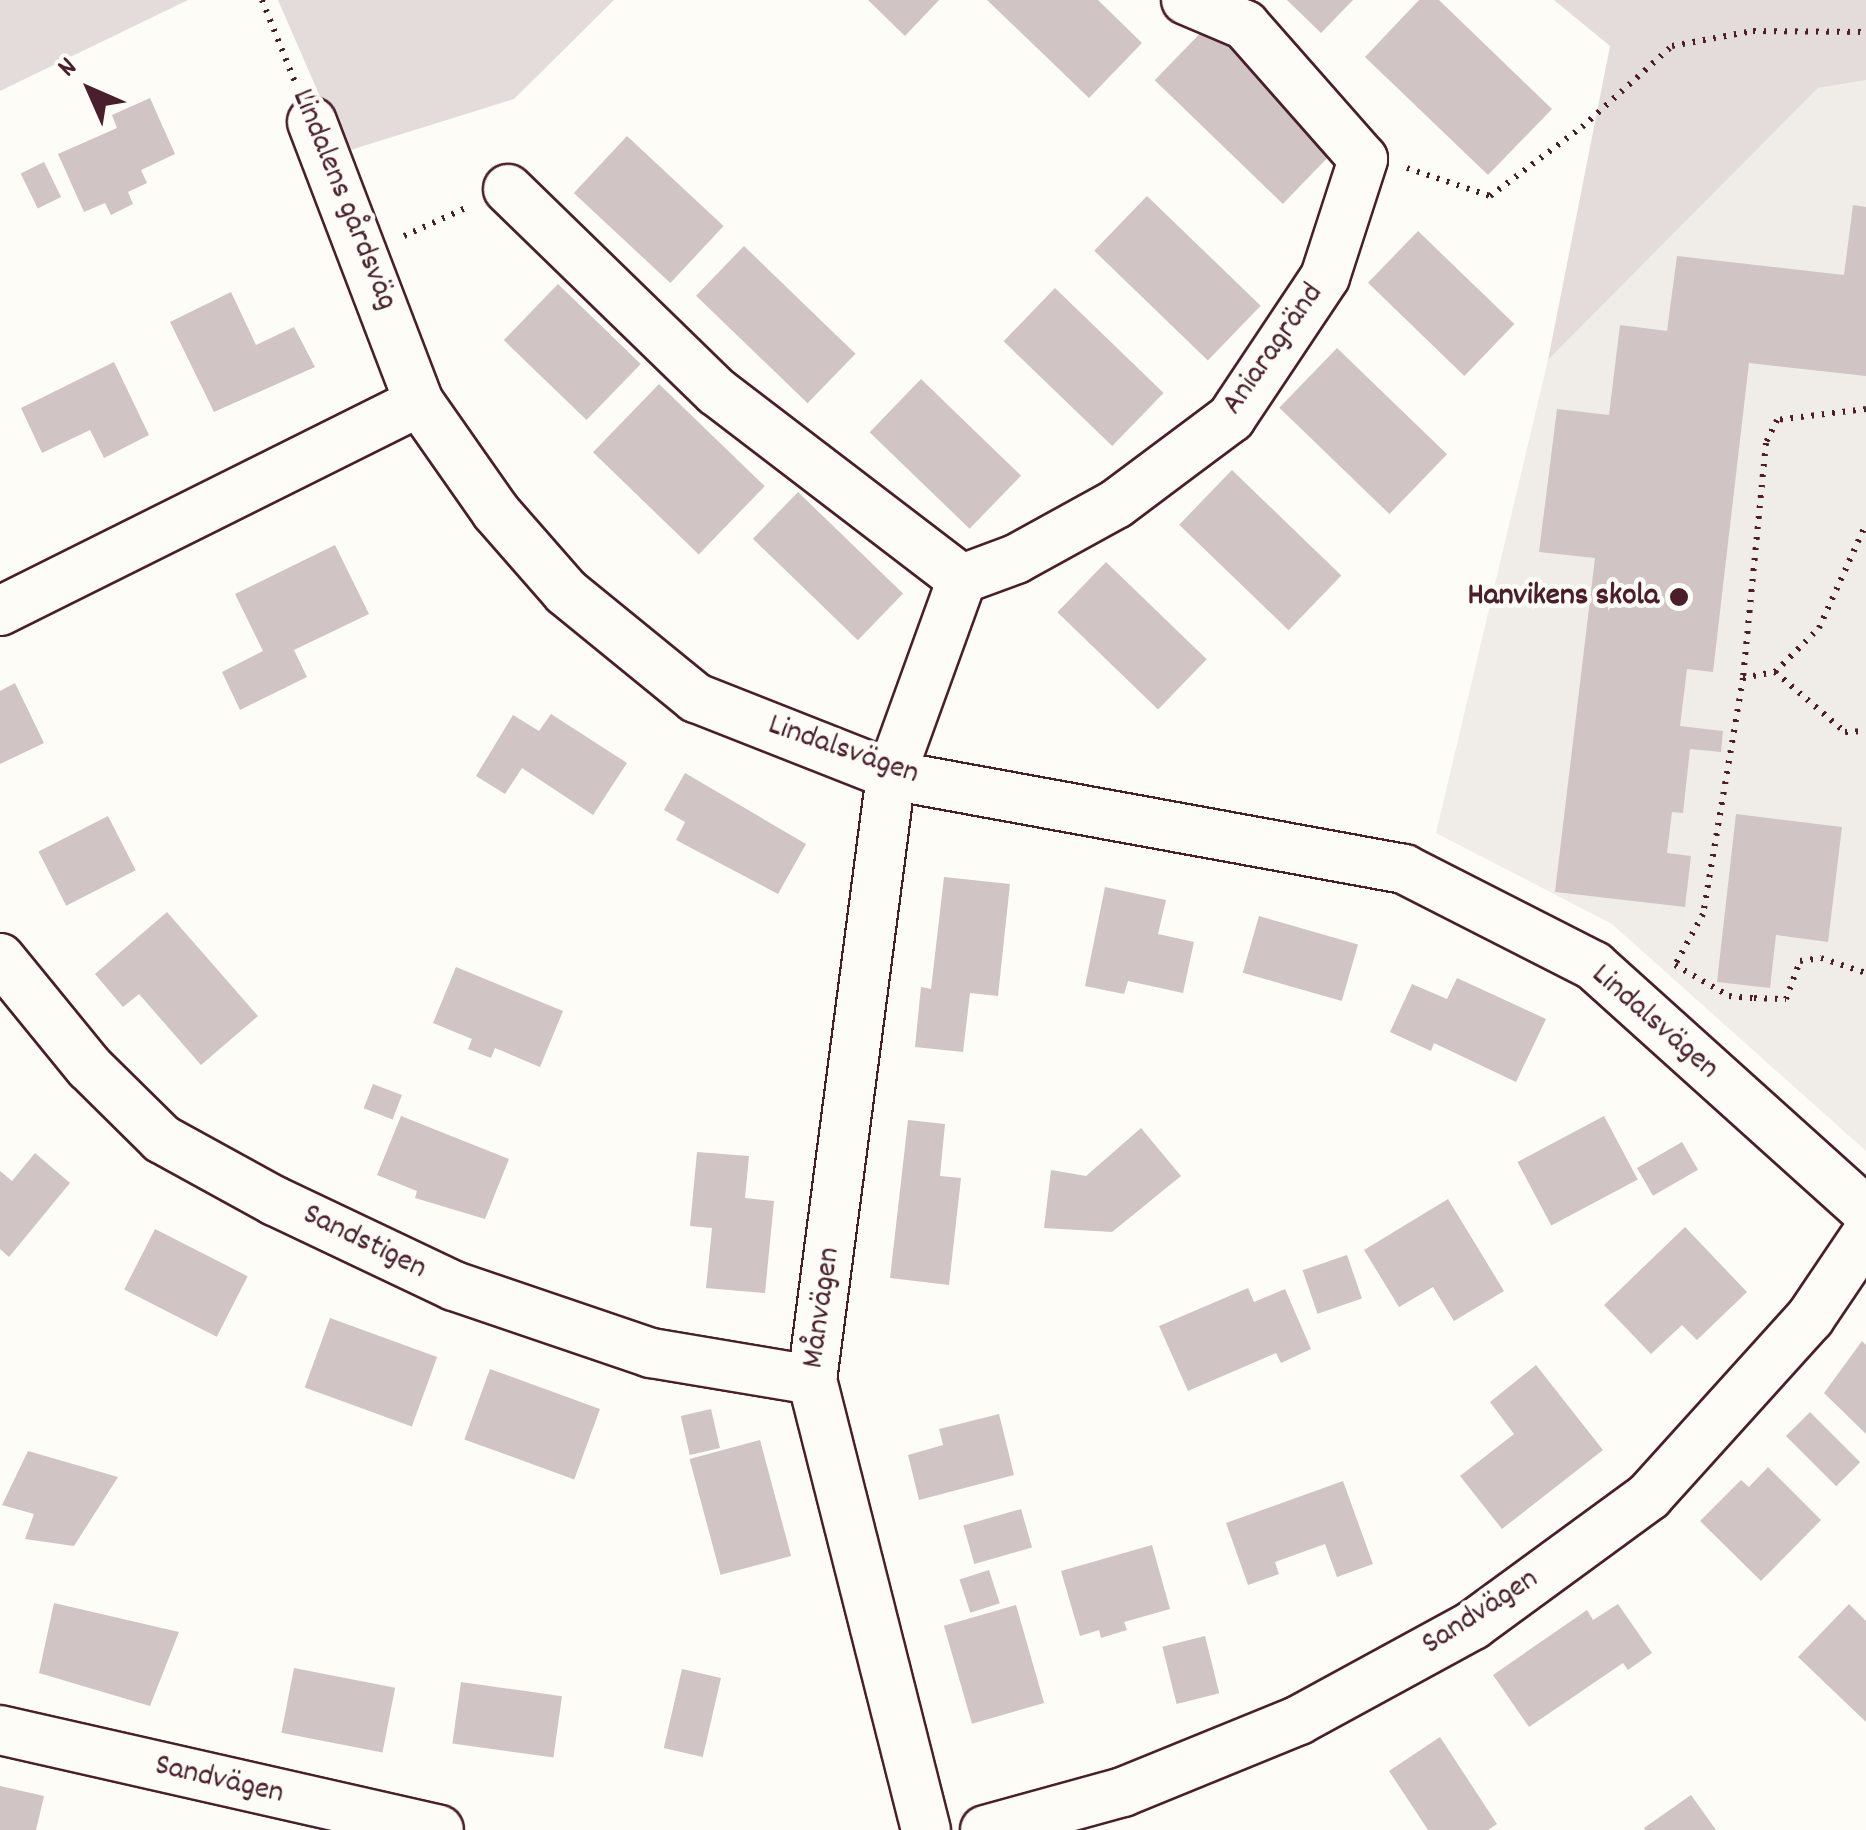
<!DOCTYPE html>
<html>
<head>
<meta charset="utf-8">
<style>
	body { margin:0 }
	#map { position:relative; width:1866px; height:1830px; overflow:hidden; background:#fdfcf7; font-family:Dekko,sans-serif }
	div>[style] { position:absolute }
	.built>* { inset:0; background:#f0ece8 }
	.green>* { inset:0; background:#e3dcda }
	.building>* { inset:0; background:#d0c5c4; transform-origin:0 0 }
	.path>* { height:6px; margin-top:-3px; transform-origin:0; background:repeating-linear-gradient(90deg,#4a1f2b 0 2.5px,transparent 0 10.5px) }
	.roads { filter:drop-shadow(2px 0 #4a1f2b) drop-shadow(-2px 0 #4a1f2b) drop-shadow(0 2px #4a1f2b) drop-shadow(0 -2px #4a1f2b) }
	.street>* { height:48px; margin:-24px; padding:0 24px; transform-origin:24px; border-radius:24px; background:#fdfcf7 }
	.dots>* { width:28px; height:28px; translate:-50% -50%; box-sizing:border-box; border:5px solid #fdfcf7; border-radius:50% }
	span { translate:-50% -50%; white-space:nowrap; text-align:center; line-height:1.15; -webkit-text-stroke:9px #fdfcf7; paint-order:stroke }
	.street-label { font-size:32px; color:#4a1f2b }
	.poi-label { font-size:32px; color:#4a1f2b; font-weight:700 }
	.right { translate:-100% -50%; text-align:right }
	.north { position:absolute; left:40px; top:40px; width:100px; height:100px; -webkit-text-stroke:8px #fdfcf7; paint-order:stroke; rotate:315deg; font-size:28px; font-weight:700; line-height:40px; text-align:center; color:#4a1f2b }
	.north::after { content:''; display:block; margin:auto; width:35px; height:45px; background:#4a1f2b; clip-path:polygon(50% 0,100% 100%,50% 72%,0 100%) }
</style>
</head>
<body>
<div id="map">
	<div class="built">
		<i style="clip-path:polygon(1866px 80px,1866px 1151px,1612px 924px,1436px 833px,1548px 360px,1818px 88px)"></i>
	</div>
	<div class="green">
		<i style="clip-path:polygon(0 0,188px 0,0 91px)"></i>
		<i style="clip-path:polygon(278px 0,614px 0,514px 99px,344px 152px)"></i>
		<i style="clip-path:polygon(1554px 0,1866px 0,1866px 80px,1818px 88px,1548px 360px,1610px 46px)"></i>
	</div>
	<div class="building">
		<i style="clip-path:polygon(868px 0,939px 0,905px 36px)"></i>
		<i style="clip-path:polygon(987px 0,1098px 0,1142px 43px,1089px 98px)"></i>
		<i style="clip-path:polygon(1287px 0,1353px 0,1321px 33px)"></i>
		<i style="clip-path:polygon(1419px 0,1439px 0,1552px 109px,1488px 175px,1365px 57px)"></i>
		<i style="left:1211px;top:22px;width:178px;height:81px;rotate:44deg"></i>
		<i style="clip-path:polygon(150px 98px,175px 154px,141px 170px,147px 183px,128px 192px,133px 204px,111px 215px,105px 203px,84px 212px,58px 154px,117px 128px,112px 115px)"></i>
		<i style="left:627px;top:136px;width:132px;height:78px;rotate:43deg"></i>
		<i style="left:44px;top:162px;width:39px;height:26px;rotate:64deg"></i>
		<i style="left:1147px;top:196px;width:158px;height:76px;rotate:44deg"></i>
		<i style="clip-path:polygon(1853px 205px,1866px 207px,1866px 376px,1749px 363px,1713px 672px,1687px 669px,1680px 726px,1723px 731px,1721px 752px,1690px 749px,1683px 813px,1672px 812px,1667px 853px,1691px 856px,1685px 907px,1555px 892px,1595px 558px,1539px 552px,1557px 409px,1609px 415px,1620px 325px,1667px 331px,1677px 256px,1844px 275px)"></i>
		<i style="left:1418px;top:231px;width:134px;height:72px;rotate:44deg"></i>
		<i style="left:744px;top:246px;width:155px;height:69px;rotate:44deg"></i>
		<i style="left:558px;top:284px;width:115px;height:78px;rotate:44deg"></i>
		<i style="left:1055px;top:288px;width:151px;height:74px;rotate:44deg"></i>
		<i style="clip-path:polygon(231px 292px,256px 345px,294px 327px,315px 367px,214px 412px,170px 322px)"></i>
		<i style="left:1337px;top:348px;width:153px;height:83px;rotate:44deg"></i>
		<i style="clip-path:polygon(114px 362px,149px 435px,104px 458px,90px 430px,42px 453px,21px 408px)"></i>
		<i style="left:921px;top:379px;width:139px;height:74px;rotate:44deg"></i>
		<i style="left:659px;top:384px;width:147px;height:95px;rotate:44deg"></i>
		<i style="left:1232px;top:470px;width:152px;height:76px;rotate:44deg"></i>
		<i style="left:798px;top:492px;width:146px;height:65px;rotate:44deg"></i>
		<i style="clip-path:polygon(335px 545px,369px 614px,294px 650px,307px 677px,240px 710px,222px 672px,263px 651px,235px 594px)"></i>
		<i style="left:1106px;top:562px;width:140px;height:70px;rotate:44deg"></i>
		<i style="clip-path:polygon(15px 683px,44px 743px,0 764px,0 691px)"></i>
		<i style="clip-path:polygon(551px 714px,627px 763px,593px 815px,522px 768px,505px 794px,476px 776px,513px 715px,539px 731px)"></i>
		<i style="clip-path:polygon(685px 773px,806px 844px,778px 894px,676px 840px,685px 822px,664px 810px)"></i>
		<i style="clip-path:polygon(1736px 814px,1842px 827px,1828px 942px,1776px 935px,1770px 988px,1717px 982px)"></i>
		<i style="left:108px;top:816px;width:61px;height:78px;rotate:63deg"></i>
		<i style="clip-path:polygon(944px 877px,1010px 884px,998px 996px,970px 993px,963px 1052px,915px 1047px,921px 987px,931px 989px)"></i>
		<i style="clip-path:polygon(1105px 887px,1166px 900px,1158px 934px,1194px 942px,1183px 993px,1128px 981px,1124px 994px,1085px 986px)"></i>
		<i style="clip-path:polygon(167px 912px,258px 1016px,201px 1065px,139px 994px,123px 1007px,95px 974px)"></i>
		<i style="left:1259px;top:916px;width:103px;height:59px;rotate:16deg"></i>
		<i style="clip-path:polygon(456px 967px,563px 1011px,540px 1067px,495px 1048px,491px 1058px,468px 1049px,472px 1039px,433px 1023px)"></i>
		<i style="clip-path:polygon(1457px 978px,1546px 1019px,1516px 1082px,1434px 1043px,1431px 1051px,1390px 1032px,1412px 984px,1447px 999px)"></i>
		<i style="left:373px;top:1084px;width:31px;height:26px;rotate:21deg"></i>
		<i style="clip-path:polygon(401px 1116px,509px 1159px,485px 1219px,415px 1198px,417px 1191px,377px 1175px)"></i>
		<i style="left:1604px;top:1116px;width:72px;height:98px;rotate:62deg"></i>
		<i style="clip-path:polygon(908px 1120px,945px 1124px,940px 1176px,961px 1178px,949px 1285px,890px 1278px)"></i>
		<i style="clip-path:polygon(1141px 1128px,1181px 1176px,1112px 1232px,1044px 1228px,1051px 1170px,1086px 1176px)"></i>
		<i style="left:1682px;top:1142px;width:32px;height:52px;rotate:60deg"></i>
		<i style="clip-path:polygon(697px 1152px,749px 1156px,745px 1198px,774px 1201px,765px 1293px,706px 1288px,712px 1228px,690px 1226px)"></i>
		<i style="clip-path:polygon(35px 1153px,70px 1183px,9px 1257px,0 1249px,0 1171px,12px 1181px)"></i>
		<i style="clip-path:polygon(1448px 1199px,1504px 1291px,1454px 1321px,1433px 1287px,1399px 1307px,1364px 1250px)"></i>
		<i style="clip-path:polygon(1685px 1227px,1747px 1292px,1697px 1340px,1682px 1325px,1651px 1354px,1604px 1305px)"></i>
		<i style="left:155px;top:1229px;width:104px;height:68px;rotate:27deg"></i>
		<i style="left:1347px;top:1255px;width:46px;height:47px;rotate:71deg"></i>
		<i style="clip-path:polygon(1248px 1288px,1254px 1302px,1285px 1289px,1311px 1349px,1281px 1363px,1276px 1353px,1188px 1391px,1159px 1326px)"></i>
		<i style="left:330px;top:1318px;width:114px;height:74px;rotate:20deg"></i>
		<i style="clip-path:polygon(1862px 1341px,1866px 1345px,1866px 1434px,1824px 1393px)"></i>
		<i style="clip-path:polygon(1536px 1365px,1603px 1450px,1502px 1529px,1460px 1476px,1514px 1434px,1490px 1402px)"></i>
		<i style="left:490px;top:1369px;width:117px;height:75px;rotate:20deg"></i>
		<i style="left:711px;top:1409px;width:40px;height:31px;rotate:77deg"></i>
		<i style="left:1810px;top:1412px;width:71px;height:34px;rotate:45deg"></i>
		<i style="clip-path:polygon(999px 1414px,1014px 1475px,919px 1500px,908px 1455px,943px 1445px,939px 1429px)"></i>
		<i style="left:760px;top:1440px;width:120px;height:73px;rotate:75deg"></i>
		<i style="clip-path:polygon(28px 1451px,118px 1477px,74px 1546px,25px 1539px,34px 1514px,2px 1505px)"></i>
		<i style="clip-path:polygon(1768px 1467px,1821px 1520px,1761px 1581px,1700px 1521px,1741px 1480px,1749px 1487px)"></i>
		<i style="clip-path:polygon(1343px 1481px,1373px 1564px,1337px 1577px,1325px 1544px,1275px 1562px,1279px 1574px,1248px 1585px,1226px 1523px)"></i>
		<i style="left:1021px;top:1509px;width:40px;height:60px;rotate:74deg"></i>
		<i style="clip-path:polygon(1152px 1545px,1170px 1609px,1124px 1622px,1127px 1630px,1101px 1638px,1099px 1630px,1080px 1636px,1061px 1571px)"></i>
		<i style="left:989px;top:1570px;width:35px;height:31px;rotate:72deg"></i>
		<i style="clip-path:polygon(54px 1603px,179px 1632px,150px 1706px,39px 1673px)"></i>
		<i style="clip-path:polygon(1618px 1604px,1652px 1653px,1628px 1670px,1623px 1663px,1529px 1727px,1493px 1675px,1587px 1610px,1593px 1620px)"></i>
		<i style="clip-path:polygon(1849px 1604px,1866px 1621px,1866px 1722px,1798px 1657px)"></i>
		<i style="left:1016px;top:1605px;width:102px;height:75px;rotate:74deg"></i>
		<i style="left:1205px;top:1636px;width:59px;height:44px;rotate:76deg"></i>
		<i style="left:294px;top:1668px;width:103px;height:66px;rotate:11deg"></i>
		<i style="left:682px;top:1669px;width:40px;height:81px;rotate:13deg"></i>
		<i style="left:461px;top:1682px;width:102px;height:62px;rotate:8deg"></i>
		<i style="clip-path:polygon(1440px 1737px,1497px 1824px,1488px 1830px,1428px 1830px,1389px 1771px)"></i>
		<i style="clip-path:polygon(0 1786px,44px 1796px,36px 1830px,0 1830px)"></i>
		<i style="clip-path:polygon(1691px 1795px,1716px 1830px,1645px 1830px,1644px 1828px)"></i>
	</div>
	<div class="path">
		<i style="left:262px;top:0;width:88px;rotate:68.1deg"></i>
		<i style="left:1407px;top:168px;width:88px;rotate:18.6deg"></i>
		<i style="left:1490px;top:196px;width:115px;rotate:-36.9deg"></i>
		<i style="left:1582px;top:127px;width:121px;rotate:-42deg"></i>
		<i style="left:1672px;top:46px;width:82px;rotate:-10.5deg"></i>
		<i style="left:1753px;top:31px;width:113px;rotate:0.5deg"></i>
		<i style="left:404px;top:236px;width:72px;rotate:-24.4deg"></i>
		<i style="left:1866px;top:409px;width:90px;rotate:173deg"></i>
		<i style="left:1777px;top:420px;width:25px;rotate:116deg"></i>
		<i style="left:1766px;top:443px;width:236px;rotate:95.6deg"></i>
		<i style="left:1743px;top:678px;width:239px;rotate:99.6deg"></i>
		<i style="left:1703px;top:914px;width:58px;rotate:118.8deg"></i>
		<i style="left:1675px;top:965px;width:62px;rotate:29.9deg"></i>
		<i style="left:1729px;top:996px;width:25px;rotate:5deg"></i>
		<i style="left:1754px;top:998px;width:32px;rotate:2deg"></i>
		<i style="left:1786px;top:999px;width:40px;rotate:-69.8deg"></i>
		<i style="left:1800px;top:961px;width:21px;rotate:-8deg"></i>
		<i style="left:1821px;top:958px;width:47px;rotate:18.4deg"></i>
		<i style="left:1775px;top:672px;width:92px;rotate:40.6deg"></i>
		<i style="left:1845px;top:732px;width:21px;rotate:-3deg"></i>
		<i style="left:1743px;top:678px;width:33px;rotate:-11deg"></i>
		<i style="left:1775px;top:672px;width:62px;rotate:-45deg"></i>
		<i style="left:1819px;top:628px;width:114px;rotate:-65.7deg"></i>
	</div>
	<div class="roads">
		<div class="street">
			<i style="left:312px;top:122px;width:300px;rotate:69.1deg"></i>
			<i style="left:508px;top:189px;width:291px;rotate:44.2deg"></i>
			<i style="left:717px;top:392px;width:308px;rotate:37.4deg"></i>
			<i style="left:962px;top:579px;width:58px;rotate:-20.3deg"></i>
			<i style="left:1016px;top:559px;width:114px;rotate:-28.8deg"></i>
			<i style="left:1116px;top:504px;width:144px;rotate:-36.8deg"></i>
			<i style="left:1231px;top:418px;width:169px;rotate:-56.3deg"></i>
			<i style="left:1325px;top:277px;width:124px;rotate:-72.1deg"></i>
			<i style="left:1363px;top:159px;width:179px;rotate:-131.4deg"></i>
			<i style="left:1245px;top:25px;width:64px;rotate:-157deg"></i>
			<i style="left:0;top:611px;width:468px;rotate:-26.5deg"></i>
			<i style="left:419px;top:402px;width:134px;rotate:55deg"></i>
			<i style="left:496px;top:512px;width:106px;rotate:48.8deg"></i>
			<i style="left:566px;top:592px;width:168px;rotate:39.2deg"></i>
			<i style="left:696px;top:698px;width:210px;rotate:21.5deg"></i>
			<i style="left:891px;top:775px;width:522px;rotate:10.38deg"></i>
			<i style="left:1404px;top:869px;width:213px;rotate:27deg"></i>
			<i style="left:1594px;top:966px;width:366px;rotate:42deg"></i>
			<i style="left:0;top:958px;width:141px;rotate:50.8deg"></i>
			<i style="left:89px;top:1067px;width:103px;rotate:44.6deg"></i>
			<i style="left:162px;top:1139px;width:129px;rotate:28.8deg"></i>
			<i style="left:275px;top:1201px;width:198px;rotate:25.4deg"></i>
			<i style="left:454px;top:1286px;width:208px;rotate:18.8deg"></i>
			<i style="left:651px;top:1353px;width:163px;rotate:9.5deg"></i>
			<i style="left:0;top:1730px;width:450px;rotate:12.8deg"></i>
			<i style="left:926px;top:1830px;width:464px;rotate:-104.2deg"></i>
			<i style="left:812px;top:1380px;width:610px;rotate:-82.56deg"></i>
			<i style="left:891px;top:775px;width:208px;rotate:-70.1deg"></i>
			<i style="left:985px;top:1830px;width:143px;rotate:-15.4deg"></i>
			<i style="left:1123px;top:1792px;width:190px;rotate:-22.2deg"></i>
			<i style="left:1299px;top:1720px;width:198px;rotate:-28.6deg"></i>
			<i style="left:1473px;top:1625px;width:218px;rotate:-36.2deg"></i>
			<i style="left:1649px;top:1496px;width:240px;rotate:-47.9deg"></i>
			<i style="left:1810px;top:1318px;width:100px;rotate:-56deg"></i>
		</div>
	</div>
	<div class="dots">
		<i style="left:1679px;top:597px;background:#4a1f2b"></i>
	</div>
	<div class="street-label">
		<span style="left:343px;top:200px;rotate:68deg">Lindalens gårdsväg</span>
		<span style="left:1274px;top:350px;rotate:-55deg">Aniaragränd</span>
		<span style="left:843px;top:751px;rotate:19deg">Lindalsvägen</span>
		<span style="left:1654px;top:1023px;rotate:41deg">Lindalsvägen</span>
		<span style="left:364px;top:1243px;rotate:26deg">Sandstigen</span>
		<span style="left:823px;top:1308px;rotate:-82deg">Månvägen</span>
		<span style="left:1481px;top:1613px;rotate:-33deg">Sandvägen</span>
		<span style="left:219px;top:1781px;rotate:13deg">Sandvägen</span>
	</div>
	<div class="poi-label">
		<span class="right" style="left:1659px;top:597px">Hanvikens skola</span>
	</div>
	<div class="north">N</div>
</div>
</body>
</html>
